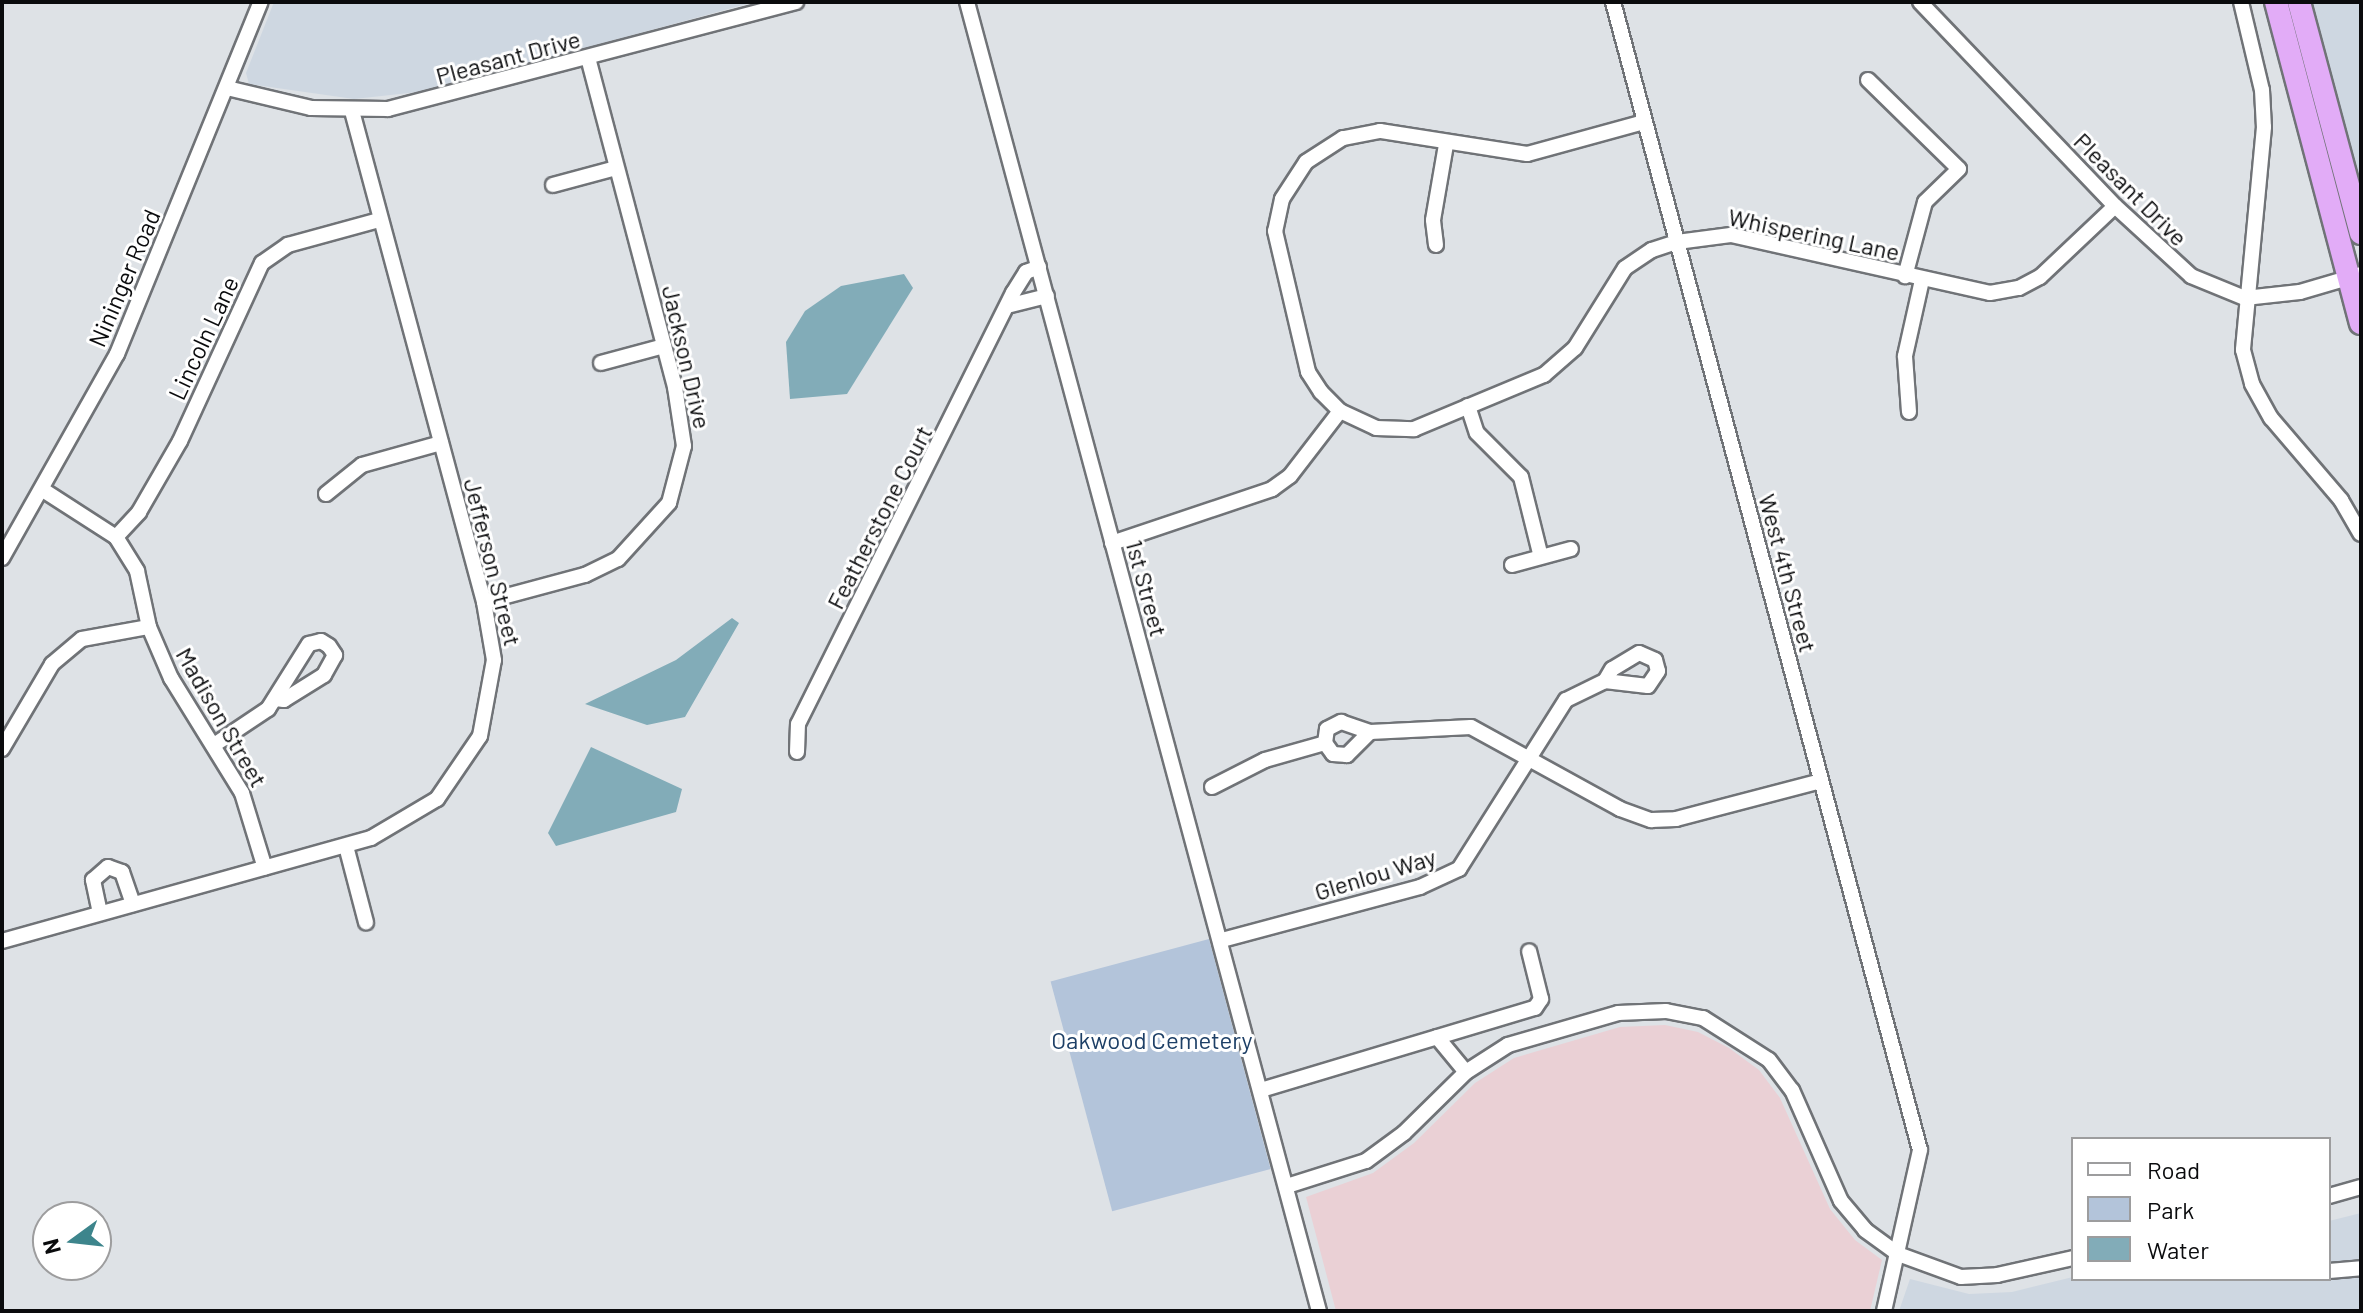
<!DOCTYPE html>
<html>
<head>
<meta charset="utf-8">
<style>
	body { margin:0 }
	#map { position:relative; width:2363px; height:1313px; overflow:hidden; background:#dee2e6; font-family:Barlow,sans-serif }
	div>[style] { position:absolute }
	.built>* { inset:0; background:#ced7e1 }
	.education>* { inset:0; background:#ead0d5 }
	.green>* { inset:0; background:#b3c4da; transform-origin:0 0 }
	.water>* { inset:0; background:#82acb8 }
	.roads { filter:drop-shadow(2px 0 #707377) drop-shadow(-2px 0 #707377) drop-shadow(0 2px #707377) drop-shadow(0 -2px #707377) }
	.minor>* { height:14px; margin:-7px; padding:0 7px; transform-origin:7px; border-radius:7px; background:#fff }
	.highway>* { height:22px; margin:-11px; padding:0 11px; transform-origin:11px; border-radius:11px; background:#e2acf7 }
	span { translate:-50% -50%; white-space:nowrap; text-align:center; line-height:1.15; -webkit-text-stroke:6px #fff; paint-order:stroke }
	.street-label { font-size:24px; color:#0a0b0d }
	.park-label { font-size:24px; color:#1d3f66 }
	.frame { position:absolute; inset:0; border:4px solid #0a0b0d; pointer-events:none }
	.legend { position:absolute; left:2071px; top:1137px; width:260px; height:144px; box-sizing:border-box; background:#fff; border:2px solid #9d9d9e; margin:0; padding:10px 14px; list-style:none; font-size:24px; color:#0a0b0d }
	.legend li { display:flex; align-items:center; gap:16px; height:40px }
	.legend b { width:40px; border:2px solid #9d9d9e }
	.north { position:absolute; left:32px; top:1201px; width:80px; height:80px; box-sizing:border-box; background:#fff; border:2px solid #9d9d9e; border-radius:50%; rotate:255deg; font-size:22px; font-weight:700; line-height:32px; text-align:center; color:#0a0b0d }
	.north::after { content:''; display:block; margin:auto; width:28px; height:36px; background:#3d858c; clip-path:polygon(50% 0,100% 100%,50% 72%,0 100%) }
</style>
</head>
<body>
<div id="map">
	<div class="built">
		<i style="clip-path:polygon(274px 2px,754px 2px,427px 91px,354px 99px,249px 84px,246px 73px)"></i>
		<i style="clip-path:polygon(2299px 2px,2361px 2px,2361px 233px)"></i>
		<i style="clip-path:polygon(2361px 1213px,2361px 1311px,1899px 1311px,1910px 1279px,1969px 1294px,2012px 1292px,2073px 1277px,2329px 1279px,2329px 1221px)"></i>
	</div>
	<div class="education">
		<i style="clip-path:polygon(1665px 1025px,1698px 1032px,1729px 1048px,1759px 1070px,1780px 1098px,1830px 1209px,1855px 1240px,1882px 1260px,1870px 1311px,1336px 1311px,1306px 1197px,1373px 1173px,1414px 1143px,1475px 1083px,1514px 1058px,1620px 1027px)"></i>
	</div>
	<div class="green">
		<i style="left:1209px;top:939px;width:238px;height:164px;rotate:75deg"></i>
	</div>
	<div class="water">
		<i style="clip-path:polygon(904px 274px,913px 288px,847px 394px,790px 399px,786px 342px,805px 311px,841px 286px)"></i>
		<i style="clip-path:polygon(732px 618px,739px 623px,685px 717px,647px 725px,585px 704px,676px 660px)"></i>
		<i style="clip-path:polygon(591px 747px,682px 789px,676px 812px,556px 846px,548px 833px)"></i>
	</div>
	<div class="roads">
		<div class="minor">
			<i style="left:967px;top:2px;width:1356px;rotate:74.95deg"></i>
			<i style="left:1613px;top:2px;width:1188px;rotate:75.03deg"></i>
			<i style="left:1920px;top:1150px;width:165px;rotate:102.6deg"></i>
			<i style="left:1920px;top:2px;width:282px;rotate:46.3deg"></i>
			<i style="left:2115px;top:206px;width:103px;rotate:42.6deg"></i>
			<i style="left:2191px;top:276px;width:58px;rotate:22.2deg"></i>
			<i style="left:2245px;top:298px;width:55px;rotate:-6.2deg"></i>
			<i style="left:2300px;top:292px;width:64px;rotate:-16.4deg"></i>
			<i style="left:2241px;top:2px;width:90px;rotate:76.6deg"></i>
			<i style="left:2262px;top:90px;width:37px;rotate:87deg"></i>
			<i style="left:2264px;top:127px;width:224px;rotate:95.4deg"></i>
			<i style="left:2243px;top:350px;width:35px;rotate:75deg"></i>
			<i style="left:2252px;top:384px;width:39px;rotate:61deg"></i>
			<i style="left:2271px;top:418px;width:108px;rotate:49.5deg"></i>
			<i style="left:2341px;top:500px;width:39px;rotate:60deg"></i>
			<i style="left:1868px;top:80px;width:127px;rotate:44.4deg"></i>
			<i style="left:1959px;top:169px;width:47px;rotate:135.9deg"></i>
			<i style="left:1925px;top:202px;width:77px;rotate:105.1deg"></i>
			<i style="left:227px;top:88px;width:86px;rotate:13.4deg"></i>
			<i style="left:311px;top:108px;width:77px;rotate:0.7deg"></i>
			<i style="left:388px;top:109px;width:422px;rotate:-14.7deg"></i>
			<i style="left:1644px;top:122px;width:121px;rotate:164.7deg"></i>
			<i style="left:1527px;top:154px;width:149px;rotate:-171.1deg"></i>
			<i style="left:1380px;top:131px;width:38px;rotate:169deg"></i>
			<i style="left:1343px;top:138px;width:44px;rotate:147deg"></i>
			<i style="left:1306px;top:162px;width:44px;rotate:123deg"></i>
			<i style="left:1282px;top:199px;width:33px;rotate:102deg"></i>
			<i style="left:1275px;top:231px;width:145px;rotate:76.8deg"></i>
			<i style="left:1308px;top:372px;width:24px;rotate:57deg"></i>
			<i style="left:1321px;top:392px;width:27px;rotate:45deg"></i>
			<i style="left:1340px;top:411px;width:40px;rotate:25deg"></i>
			<i style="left:1376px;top:428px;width:38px;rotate:2deg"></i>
			<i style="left:1414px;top:429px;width:141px;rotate:-22.6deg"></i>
			<i style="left:1544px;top:375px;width:41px;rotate:-41.1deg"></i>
			<i style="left:1575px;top:348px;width:94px;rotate:-58deg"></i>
			<i style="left:1625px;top:268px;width:32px;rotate:-34deg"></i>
			<i style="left:1652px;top:250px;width:26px;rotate:-18deg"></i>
			<i style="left:1677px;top:242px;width:54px;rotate:-7.4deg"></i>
			<i style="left:1731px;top:235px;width:265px;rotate:12.6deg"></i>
			<i style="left:1990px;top:293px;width:29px;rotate:-10deg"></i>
			<i style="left:2019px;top:288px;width:24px;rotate:-28deg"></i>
			<i style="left:2040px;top:277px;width:103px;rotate:-43.4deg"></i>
			<i style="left:553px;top:185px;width:65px;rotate:-15.1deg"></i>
			<i style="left:1436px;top:245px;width:25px;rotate:-97deg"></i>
			<i style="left:1433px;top:220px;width:76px;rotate:-80.2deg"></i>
			<i style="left:1011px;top:305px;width:37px;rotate:-14deg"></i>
			<i style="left:601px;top:363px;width:65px;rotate:-15.1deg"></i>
			<i style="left:1468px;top:406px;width:28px;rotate:72deg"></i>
			<i style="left:1477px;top:433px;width:62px;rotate:45deg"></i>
			<i style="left:1521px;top:477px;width:82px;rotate:76deg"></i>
			<i style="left:1909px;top:412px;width:56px;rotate:-94.1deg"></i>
			<i style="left:1905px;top:356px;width:78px;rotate:-77.4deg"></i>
			<i style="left:43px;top:490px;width:87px;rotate:32.8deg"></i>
			<i style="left:116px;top:537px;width:40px;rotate:58deg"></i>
			<i style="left:137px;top:571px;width:57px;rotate:77.9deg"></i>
			<i style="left:149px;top:627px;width:56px;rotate:66.7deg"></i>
			<i style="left:171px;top:678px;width:135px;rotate:58.3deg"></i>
			<i style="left:242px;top:793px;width:78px;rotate:73deg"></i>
			<i style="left:326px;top:494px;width:46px;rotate:-38.9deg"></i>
			<i style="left:362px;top:465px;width:82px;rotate:-15.6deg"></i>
			<i style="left:116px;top:537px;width:34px;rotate:-47deg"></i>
			<i style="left:139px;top:512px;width:82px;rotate:-60deg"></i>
			<i style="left:180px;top:441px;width:196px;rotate:-65.3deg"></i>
			<i style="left:262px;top:263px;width:32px;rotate:-35deg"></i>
			<i style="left:288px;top:245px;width:94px;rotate:-15.4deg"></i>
			<i style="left:1112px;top:543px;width:169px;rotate:-18.6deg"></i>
			<i style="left:1272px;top:489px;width:22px;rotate:-36deg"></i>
			<i style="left:1290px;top:476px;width:82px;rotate:-52.4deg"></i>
			<i style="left:2px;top:558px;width:234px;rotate:-60.6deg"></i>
			<i style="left:117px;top:354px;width:380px;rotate:-67.8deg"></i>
			<i style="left:1512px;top:565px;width:61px;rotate:-15.2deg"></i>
			<i style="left:484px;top:602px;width:105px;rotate:-15deg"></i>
			<i style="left:585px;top:575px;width:37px;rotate:-26deg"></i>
			<i style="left:618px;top:559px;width:76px;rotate:-47.7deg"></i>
			<i style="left:669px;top:503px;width:59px;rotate:-75.3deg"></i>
			<i style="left:684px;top:446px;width:60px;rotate:-98.7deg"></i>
			<i style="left:675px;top:387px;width:340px;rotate:-104.8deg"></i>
			<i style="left:1370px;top:732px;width:33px;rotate:135deg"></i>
			<i style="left:1347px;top:755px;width:14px;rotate:-176deg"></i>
			<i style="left:1333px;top:754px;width:14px;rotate:-126deg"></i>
			<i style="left:1325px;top:743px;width:14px;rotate:-82deg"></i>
			<i style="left:1327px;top:729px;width:16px;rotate:-27deg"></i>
			<i style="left:1341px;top:722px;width:31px;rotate:19deg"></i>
			<i style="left:1370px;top:732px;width:101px;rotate:-2.8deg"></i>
			<i style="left:1471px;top:727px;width:170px;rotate:28.8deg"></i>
			<i style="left:1620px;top:809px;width:33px;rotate:20deg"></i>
			<i style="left:1651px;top:820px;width:25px;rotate:-2deg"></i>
			<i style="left:1676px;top:819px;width:150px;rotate:-14.7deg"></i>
			<i style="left:214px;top:745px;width:65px;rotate:-33.7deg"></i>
			<i style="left:268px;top:709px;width:77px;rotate:-57.8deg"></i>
			<i style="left:309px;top:644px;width:12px;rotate:-14deg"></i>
			<i style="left:321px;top:641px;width:9px;rotate:32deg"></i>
			<i style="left:329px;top:646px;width:11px;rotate:56deg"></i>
			<i style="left:335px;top:655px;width:23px;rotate:119deg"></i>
			<i style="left:324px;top:675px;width:47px;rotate:148deg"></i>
			<i style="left:284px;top:700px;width:9px;rotate:-174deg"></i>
			<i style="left:2px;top:749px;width:99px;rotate:-59.5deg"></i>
			<i style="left:52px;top:664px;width:39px;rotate:-40deg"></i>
			<i style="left:82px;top:639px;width:68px;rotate:-10.2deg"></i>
			<i style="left:797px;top:752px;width:28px;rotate:-88deg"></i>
			<i style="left:798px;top:724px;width:482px;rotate:-63.5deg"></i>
			<i style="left:1013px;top:293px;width:25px;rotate:-58deg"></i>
			<i style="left:1026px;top:272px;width:14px;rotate:-21deg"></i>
			<i style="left:1212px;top:787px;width:59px;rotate:-27deg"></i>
			<i style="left:1265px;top:760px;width:62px;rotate:-15.8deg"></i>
			<i style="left:346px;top:846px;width:79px;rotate:75.3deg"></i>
			<i style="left:100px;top:913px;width:34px;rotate:-102deg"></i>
			<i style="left:93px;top:880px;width:20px;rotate:-41deg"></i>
			<i style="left:108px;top:867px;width:15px;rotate:20deg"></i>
			<i style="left:122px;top:872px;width:34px;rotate:71deg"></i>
			<i style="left:1222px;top:940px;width:205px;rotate:-15deg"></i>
			<i style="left:1420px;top:887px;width:43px;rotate:-24.8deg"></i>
			<i style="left:1459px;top:869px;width:200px;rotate:-57.7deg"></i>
			<i style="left:1566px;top:700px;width:43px;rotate:-26deg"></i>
			<i style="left:1605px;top:681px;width:43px;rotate:6.6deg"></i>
			<i style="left:1648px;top:686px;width:18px;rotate:-56deg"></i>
			<i style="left:1658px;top:671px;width:11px;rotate:-105deg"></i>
			<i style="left:1655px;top:660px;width:17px;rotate:-156deg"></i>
			<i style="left:1639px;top:653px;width:31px;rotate:149deg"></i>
			<i style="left:1612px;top:669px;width:14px;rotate:120deg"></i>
			<i style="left:2px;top:941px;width:383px;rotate:-15.6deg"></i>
			<i style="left:371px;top:838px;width:77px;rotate:-30.6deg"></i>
			<i style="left:437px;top:799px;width:76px;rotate:-55.7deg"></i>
			<i style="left:480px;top:736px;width:77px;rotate:-79.6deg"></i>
			<i style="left:494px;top:660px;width:59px;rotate:-99.8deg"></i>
			<i style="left:484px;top:602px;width:508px;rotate:-105.05deg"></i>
			<i style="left:1437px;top:1037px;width:45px;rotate:50.4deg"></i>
			<i style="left:1261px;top:1090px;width:286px;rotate:-16.7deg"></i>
			<i style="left:1535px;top:1008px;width:11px;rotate:-56deg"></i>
			<i style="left:1541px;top:999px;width:49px;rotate:-104deg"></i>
			<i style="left:1287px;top:1186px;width:83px;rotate:-17.6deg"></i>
			<i style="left:1366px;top:1161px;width:47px;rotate:-36.4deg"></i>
			<i style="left:1404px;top:1133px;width:87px;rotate:-44.5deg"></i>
			<i style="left:1466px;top:1072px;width:50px;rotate:-32.7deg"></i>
			<i style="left:1508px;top:1045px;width:115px;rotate:-16.2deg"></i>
			<i style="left:1618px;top:1013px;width:48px;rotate:-2.4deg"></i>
			<i style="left:1666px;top:1011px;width:38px;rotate:11deg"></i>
			<i style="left:1703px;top:1018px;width:78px;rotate:32.5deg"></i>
			<i style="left:1769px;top:1060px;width:38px;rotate:53deg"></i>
			<i style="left:1792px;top:1090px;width:121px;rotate:66.2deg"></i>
			<i style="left:1841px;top:1201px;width:38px;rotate:50deg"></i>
			<i style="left:1865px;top:1230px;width:41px;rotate:36deg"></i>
			<i style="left:1898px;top:1254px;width:67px;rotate:20.1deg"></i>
			<i style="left:1961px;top:1277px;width:36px;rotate:-3deg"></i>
			<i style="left:1997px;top:1275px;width:78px;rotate:-12.6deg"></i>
			<i style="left:2329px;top:1196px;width:33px;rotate:-16deg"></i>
			<i style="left:2329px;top:1271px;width:32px;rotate:-5deg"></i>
		</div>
		<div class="highway">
			<i style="left:2276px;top:2px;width:332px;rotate:75.2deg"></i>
			<i style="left:2299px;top:2px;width:239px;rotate:75deg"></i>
		</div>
	</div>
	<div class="street-label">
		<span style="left:508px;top:57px;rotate:-15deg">Pleasant Drive</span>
		<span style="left:2131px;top:189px;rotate:45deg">Pleasant Drive</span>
		<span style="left:1814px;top:234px;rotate:12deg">Whispering Lane</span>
		<span style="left:124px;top:278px;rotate:-67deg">Nininger Road</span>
		<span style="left:203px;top:338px;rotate:-65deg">Lincoln Lane</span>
		<span style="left:687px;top:357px;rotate:77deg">Jackson Drive</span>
		<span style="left:879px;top:517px;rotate:-63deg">Featherstone Court</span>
		<span style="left:493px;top:562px;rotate:76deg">Jefferson Street</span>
		<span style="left:1788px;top:573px;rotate:75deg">West 4th Street</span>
		<span style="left:1147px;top:588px;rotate:75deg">1st Street</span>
		<span style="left:222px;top:717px;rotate:60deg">Madison Street</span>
		<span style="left:1375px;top:874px;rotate:-17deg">Glenlou Way</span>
	</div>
	<div class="park-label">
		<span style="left:1152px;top:1040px">Oakwood Cemetery</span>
	</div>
	<div class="frame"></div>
	<ul class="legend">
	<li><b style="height:10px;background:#fff"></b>Road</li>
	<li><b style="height:22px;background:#b3c4da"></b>Park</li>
	<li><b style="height:22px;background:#82acb8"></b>Water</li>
	</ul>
	<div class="north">N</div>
</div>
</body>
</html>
